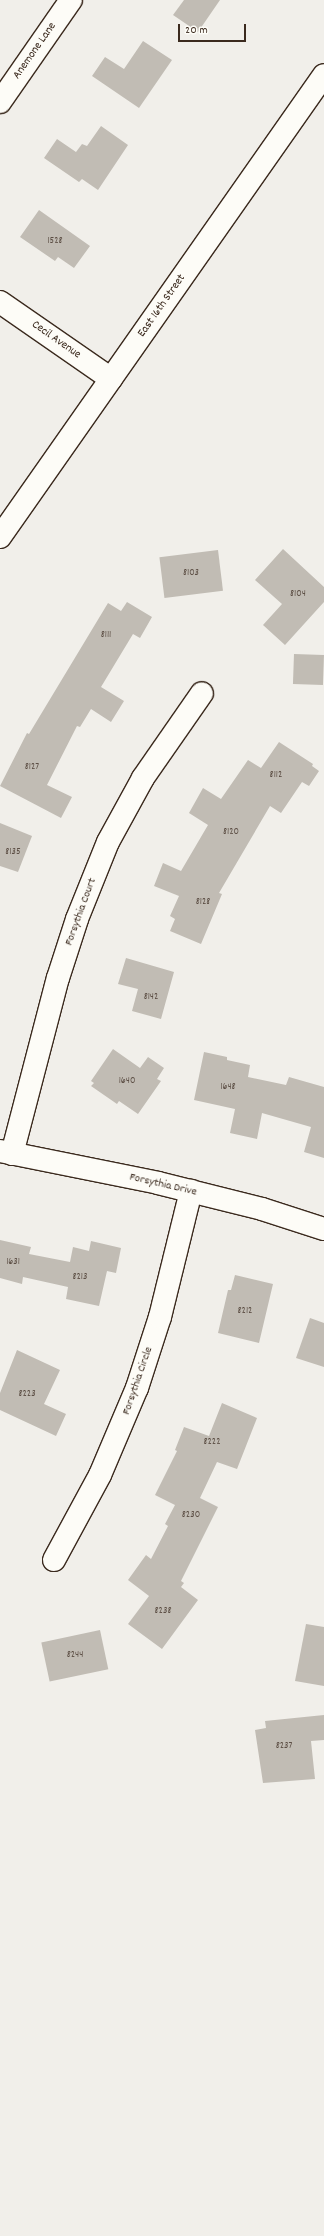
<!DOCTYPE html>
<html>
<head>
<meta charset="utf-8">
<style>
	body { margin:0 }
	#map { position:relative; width:324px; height:2236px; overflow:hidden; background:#f1efea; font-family:Dekko,sans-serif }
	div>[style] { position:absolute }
	.building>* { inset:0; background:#c1bcb4; transform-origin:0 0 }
	.roads { filter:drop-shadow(1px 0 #3b2a1e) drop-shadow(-1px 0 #3b2a1e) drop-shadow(0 1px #3b2a1e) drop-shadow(0 -1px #3b2a1e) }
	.minor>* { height:22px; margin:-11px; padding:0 11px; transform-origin:11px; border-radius:11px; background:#fdfcf7 }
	span { translate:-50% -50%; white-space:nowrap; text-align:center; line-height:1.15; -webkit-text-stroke:3px #fdfcf7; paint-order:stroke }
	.number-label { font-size:10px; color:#5c4e44 }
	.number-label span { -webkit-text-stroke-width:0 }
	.street-label { font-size:12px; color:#3b2a1e }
	.scale { position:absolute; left:178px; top:24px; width:68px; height:18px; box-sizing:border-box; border:2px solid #3b2a1e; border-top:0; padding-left:5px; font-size:12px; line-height:14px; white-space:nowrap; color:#3b2a1e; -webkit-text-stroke:3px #fdfcf7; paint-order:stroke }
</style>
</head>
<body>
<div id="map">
	<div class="building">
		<i style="clip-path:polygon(184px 0,220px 0,198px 32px,173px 15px)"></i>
		<i style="clip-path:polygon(143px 41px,172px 60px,139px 108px,92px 76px,105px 57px,124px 69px)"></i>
		<i style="clip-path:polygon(101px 126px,128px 145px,98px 190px,82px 179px,79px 182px,44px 158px,57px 139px,76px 152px,82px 144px,87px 146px)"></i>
		<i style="clip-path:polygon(39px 210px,90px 246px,74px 268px,58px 257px,55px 261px,20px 237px)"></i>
		<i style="clip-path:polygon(283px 549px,324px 587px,324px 602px,285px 645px,263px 625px,282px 604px,255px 580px)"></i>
		<i style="left:218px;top:550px;width:41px;height:59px;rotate:83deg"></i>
		<i style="clip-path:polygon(127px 602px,152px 617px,140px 638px,133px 634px,101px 687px,124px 701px,111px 722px,91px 709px,80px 727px,77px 726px,47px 785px,72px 797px,61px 818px,0 786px,27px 733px,29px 734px,108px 603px,121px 611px)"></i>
		<i style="left:294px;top:654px;width:30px;height:30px;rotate:2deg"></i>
		<i style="clip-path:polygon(279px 742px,313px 764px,312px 766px,319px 771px,309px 786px,302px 782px,281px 813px,270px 806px,219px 893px,222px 894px,201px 944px,170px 931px,175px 919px,170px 916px,179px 896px,154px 886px,163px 863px,181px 871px,208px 825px,189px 813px,203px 788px,221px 799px,248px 760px,261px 768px)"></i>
		<i style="clip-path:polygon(0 823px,32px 836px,18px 872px,0 866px)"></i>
		<i style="clip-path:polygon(126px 958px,174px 972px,161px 1019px,132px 1011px,138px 989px,118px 984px)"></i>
		<i style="clip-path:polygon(113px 1049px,140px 1068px,148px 1057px,164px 1068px,157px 1079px,161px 1081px,138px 1114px,119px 1101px,117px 1104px,91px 1086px,94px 1083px,91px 1081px)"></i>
		<i style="clip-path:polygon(204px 1052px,227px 1057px,227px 1060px,250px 1065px,248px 1077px,286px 1085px,289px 1077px,324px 1087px,324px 1158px,304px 1152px,311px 1127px,262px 1113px,257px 1139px,230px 1133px,235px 1109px,194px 1100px)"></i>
		<i style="clip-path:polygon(0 1240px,31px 1247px,29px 1254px,70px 1262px,73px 1247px,89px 1251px,91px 1241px,121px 1248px,116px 1273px,107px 1271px,99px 1306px,66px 1299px,68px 1287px,23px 1277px,22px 1284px,0 1278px)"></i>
		<i style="clip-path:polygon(235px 1275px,273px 1284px,259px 1343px,218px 1333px,228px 1290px,231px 1290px)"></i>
		<i style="clip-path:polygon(310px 1318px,324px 1323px,324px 1367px,296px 1358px)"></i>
		<i style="clip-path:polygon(17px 1350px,60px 1370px,44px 1404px,66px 1414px,56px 1436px,0 1410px,0 1393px)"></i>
		<i style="clip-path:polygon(222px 1403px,257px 1418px,237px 1469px,217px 1462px,200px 1498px,218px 1507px,181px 1581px,184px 1583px,181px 1587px,198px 1600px,162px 1649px,128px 1624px,149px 1596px,128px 1580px,146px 1555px,151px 1559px,168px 1526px,165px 1524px,175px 1505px,155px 1495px,177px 1451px,175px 1450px,184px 1427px,209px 1436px)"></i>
		<i style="clip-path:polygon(306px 1624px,324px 1627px,324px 1686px,295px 1681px)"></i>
		<i style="left:100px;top:1630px;width:40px;height:60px;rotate:78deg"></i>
		<i style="clip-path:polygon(324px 1715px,324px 1740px,311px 1741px,315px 1779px,263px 1783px,255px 1730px,266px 1728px,265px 1721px)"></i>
	</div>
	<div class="roads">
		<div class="minor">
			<i style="left:0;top:102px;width:124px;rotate:-55.2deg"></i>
			<i style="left:0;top:302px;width:135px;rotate:34.7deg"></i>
			<i style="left:0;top:537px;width:564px;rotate:-54.96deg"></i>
			<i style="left:0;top:1151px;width:161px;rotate:11.4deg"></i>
			<i style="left:158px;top:1183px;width:107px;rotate:14deg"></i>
			<i style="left:262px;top:1209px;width:65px;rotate:17.9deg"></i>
			<i style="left:12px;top:1154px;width:182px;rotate:-75.4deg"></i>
			<i style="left:58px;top:978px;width:62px;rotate:-72.1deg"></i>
			<i style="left:77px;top:919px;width:83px;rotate:-68.1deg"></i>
			<i style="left:108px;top:842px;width:73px;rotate:-61.3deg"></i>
			<i style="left:143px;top:778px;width:103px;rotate:-55.2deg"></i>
			<i style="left:54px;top:1560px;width:97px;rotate:-61.6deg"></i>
			<i style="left:100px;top:1475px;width:95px;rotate:-67deg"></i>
			<i style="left:137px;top:1388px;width:75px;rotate:-72.1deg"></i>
			<i style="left:160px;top:1317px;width:130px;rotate:-76.2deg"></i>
		</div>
	</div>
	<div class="number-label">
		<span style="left:55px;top:242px">1528</span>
		<span style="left:191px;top:574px">8103</span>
		<span style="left:298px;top:595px">8104</span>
		<span style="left:106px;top:636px">8111</span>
		<span style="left:32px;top:768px">8127</span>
		<span style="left:276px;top:776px">8112</span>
		<span style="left:231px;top:833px">8120</span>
		<span style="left:13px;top:853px">8135</span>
		<span style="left:203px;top:903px">8128</span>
		<span style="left:151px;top:998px">8142</span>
		<span style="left:127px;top:1082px">1640</span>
		<span style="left:228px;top:1088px">1648</span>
		<span style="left:13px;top:1263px">1631</span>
		<span style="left:80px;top:1278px">8213</span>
		<span style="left:245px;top:1312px">8212</span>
		<span style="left:27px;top:1395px">8223</span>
		<span style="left:212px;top:1443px">8222</span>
		<span style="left:191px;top:1516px">8230</span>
		<span style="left:163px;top:1612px">8238</span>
		<span style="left:75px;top:1656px">8244</span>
		<span style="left:284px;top:1747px">8237</span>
	</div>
	<div class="street-label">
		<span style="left:35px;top:51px;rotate:-55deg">Anemone Lane</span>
		<span style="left:162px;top:306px;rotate:-55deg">East 16th Street</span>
		<span style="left:56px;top:340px;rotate:35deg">Cecil Avenue</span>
		<span style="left:81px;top:912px;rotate:-70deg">Forsythia Court</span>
		<span style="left:163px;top:1185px;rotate:13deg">Forsythia Drive</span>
		<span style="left:138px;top:1381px;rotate:-71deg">Forsythia Circle</span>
	</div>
	<div class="scale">20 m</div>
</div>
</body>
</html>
